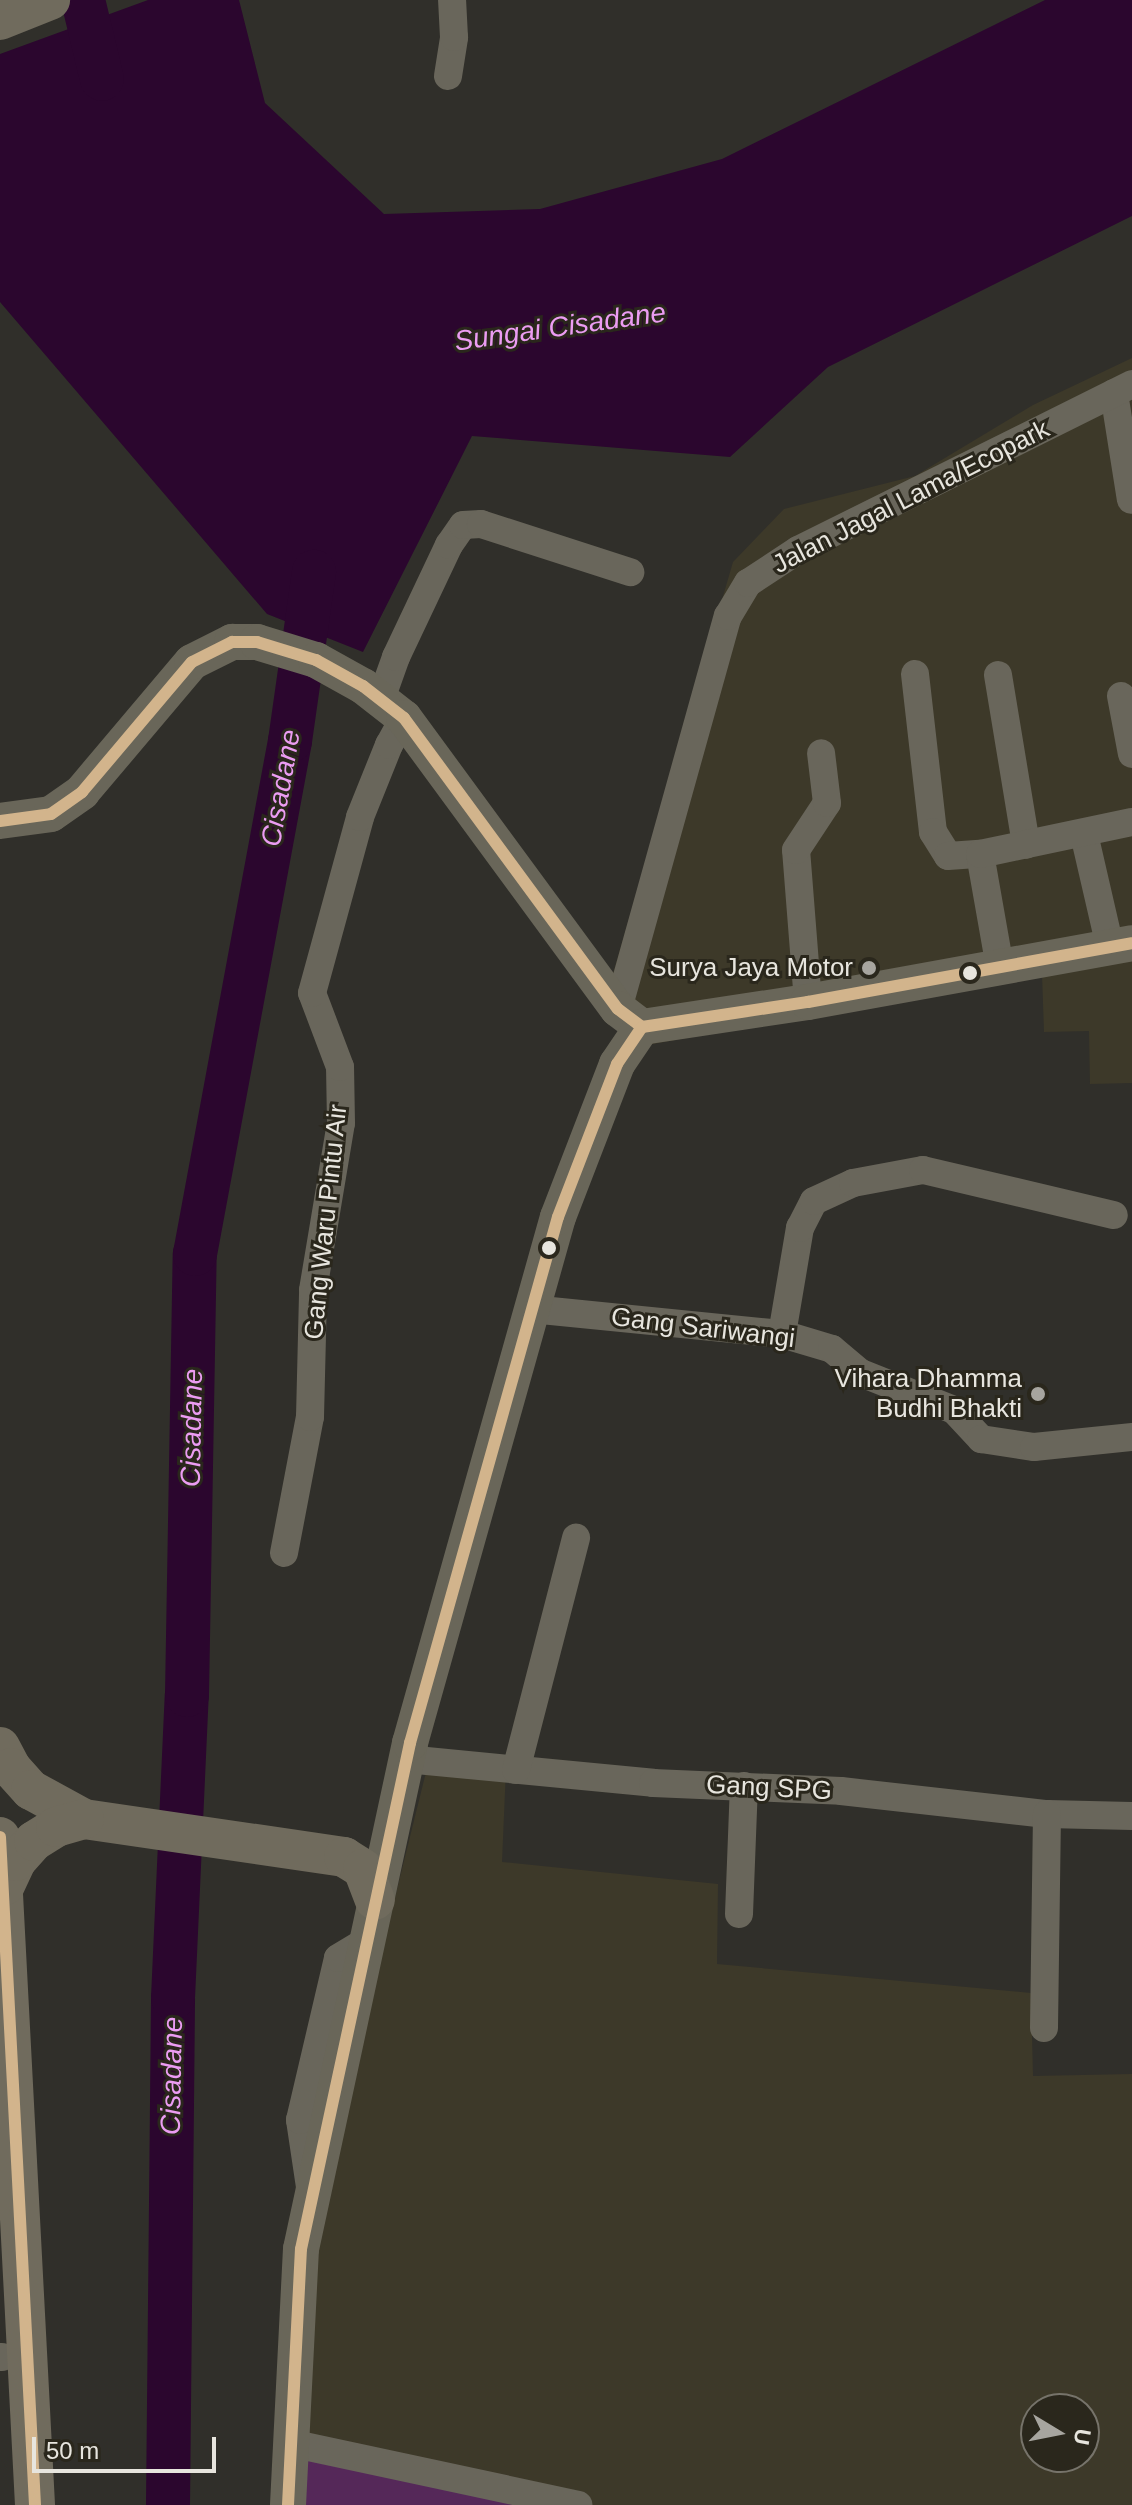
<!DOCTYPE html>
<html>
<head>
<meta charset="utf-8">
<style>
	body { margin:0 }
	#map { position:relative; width:1132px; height:2505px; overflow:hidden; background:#302f2a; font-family:Helvetica,sans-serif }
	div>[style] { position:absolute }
	.built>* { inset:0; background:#3d3929 }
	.green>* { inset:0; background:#552859 }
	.water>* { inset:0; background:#2b062e }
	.river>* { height:44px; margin:-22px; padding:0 22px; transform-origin:22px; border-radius:22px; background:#2b062e }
	.minor>* { height:28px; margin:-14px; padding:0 14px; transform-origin:14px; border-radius:14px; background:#69665b }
	.major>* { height:36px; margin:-18px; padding:0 18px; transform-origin:18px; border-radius:18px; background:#696659 }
	.highway>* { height:40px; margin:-20px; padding:0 20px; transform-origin:20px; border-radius:20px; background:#706b5d }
	.bus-1>* { height:12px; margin:-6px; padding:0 6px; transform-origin:6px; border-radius:6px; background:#d2b48c }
	.dots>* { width:22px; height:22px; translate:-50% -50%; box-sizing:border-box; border:4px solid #2a271c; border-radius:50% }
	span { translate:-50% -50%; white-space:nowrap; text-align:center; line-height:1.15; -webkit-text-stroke:6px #2a271c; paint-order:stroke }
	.street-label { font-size:26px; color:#e7e5de }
	.poi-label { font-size:26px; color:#e7e5de }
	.right { translate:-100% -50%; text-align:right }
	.water-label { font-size:28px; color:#eb9cf2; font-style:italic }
	.north { position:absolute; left:1020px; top:2393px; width:80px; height:80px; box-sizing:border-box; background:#2a271c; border:2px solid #76736a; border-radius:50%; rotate:100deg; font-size:22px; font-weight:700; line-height:32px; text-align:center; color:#e7e5de }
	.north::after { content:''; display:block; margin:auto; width:28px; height:36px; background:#a7a59f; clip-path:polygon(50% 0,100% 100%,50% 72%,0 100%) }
	.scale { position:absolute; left:32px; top:2437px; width:184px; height:36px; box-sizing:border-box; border:4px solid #e7e5de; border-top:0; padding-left:10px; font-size:24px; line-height:28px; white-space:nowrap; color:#e7e5de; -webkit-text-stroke:6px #2a271c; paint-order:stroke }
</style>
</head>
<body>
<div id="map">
	<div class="built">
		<i style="clip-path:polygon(1132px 358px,1132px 1083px,1090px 1084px,1089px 1031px,1044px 1032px,1042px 974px,631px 1048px,607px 994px,733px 562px,784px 509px,915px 476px,1033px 405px)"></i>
		<i style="clip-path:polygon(evenodd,428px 1764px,506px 1768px,502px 1862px,718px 1884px,717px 1964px,1031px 1993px,1033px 2076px,1132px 2074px,1132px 2505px,522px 2505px,285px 2453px,325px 2180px,428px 1764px,1036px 2409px,1084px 2409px,1084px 2457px,1036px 2457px,1036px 2409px)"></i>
	</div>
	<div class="green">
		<i style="clip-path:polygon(285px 2453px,522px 2505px,285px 2505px)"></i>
	</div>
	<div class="water">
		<i style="clip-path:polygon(148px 0,239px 0,265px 103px,384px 214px,540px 209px,722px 159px,1045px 0,1132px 0,1132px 216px,828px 367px,730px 457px,472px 436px,363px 652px,267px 614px,0 302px,0 54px)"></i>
	</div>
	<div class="river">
		<i style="left:83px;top:0;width:81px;rotate:76.5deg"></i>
		<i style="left:168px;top:2505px;width:507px;rotate:-89.43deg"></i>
		<i style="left:173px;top:1998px;width:303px;rotate:-87.4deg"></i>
		<i style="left:187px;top:1695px;width:441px;rotate:-89deg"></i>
		<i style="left:195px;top:1254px;width:522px;rotate:-79.51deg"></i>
		<i style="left:290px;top:741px;width:171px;rotate:-81.9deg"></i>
	</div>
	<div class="minor">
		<i style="left:448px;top:76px;width:39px;rotate:-81deg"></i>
		<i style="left:454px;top:37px;width:37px;rotate:-93deg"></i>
		<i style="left:1114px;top:393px;width:108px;rotate:81deg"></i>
		<i style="left:915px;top:674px;width:159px;rotate:83.5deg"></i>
		<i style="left:933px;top:832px;width:28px;rotate:58deg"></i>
		<i style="left:948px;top:856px;width:32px;rotate:-4deg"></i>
		<i style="left:980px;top:854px;width:115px;rotate:80deg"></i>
		<i style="left:998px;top:675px;width:172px;rotate:80.6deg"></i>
		<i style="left:1121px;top:696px;width:59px;rotate:79.3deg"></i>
		<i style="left:381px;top:699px;width:45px;rotate:-70.3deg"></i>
		<i style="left:396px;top:657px;width:124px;rotate:-64.7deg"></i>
		<i style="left:449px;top:545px;width:24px;rotate:-55deg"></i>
		<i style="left:463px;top:525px;width:18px;rotate:-3deg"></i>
		<i style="left:481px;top:524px;width:157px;rotate:17.9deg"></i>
		<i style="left:1084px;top:834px;width:116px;rotate:77deg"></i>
		<i style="left:980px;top:854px;width:155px;rotate:-11.9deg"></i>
		<i style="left:808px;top:1002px;width:152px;rotate:-94.5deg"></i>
		<i style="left:796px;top:850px;width:56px;rotate:-56.6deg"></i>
		<i style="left:827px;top:803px;width:50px;rotate:-96.8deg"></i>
		<i style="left:618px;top:1009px;width:408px;rotate:-74.4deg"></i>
		<i style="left:728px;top:616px;width:39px;rotate:-59deg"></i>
		<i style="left:748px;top:583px;width:60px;rotate:-33.4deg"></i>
		<i style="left:798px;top:550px;width:373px;rotate:-26.4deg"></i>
		<i style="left:531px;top:1309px;width:252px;rotate:5.7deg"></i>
		<i style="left:782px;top:1334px;width:52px;rotate:16.7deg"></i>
		<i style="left:832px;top:1349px;width:38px;rotate:40deg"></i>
		<i style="left:861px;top:1373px;width:100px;rotate:21.7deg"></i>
		<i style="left:954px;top:1410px;width:40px;rotate:47deg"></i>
		<i style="left:981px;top:1439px;width:54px;rotate:8.6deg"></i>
		<i style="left:1034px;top:1447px;width:99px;rotate:-5.8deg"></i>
		<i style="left:782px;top:1334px;width:108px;rotate:-80.4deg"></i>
		<i style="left:800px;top:1228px;width:30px;rotate:-63deg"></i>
		<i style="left:814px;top:1201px;width:43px;rotate:-24.8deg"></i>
		<i style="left:853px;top:1183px;width:71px;rotate:-10.5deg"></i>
		<i style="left:923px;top:1170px;width:196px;rotate:13.3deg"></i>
		<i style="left:284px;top:1553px;width:138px;rotate:-79.2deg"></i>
		<i style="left:310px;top:1417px;width:127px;rotate:-88.6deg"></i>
		<i style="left:313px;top:1290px;width:169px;rotate:-80.5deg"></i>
		<i style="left:341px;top:1123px;width:56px;rotate:-91deg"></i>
		<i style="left:340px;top:1067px;width:79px;rotate:-110.7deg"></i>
		<i style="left:312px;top:993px;width:182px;rotate:-74.7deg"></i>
		<i style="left:360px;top:817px;width:78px;rotate:-68.1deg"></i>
		<i style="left:389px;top:745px;width:31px;rotate:-61deg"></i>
		<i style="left:406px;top:1759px;width:248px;rotate:5.5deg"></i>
		<i style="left:653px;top:1783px;width:188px;rotate:2.4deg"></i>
		<i style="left:841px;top:1791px;width:207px;rotate:6.4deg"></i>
		<i style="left:1047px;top:1814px;width:85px;rotate:1.3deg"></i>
		<i style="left:516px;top:1770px;width:240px;rotate:-75.5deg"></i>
		<i style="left:739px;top:1914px;width:128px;rotate:-87.8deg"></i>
		<i style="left:1044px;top:2028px;width:214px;rotate:-89.2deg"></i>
		<i style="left:310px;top:2187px;width:68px;rotate:-98.5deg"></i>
		<i style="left:300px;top:2120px;width:166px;rotate:-76.8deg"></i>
		<i style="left:338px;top:1958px;width:33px;rotate:-31deg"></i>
		<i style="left:0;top:2357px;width:2px"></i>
		<i style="left:290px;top:2443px;width:295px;rotate:12.1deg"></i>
	</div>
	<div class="major">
		<i style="left:0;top:821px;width:51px;rotate:-7.8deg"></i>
		<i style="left:51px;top:814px;width:38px;rotate:-35deg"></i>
		<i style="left:82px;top:792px;width:170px;rotate:-49.8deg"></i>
		<i style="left:192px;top:662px;width:45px;rotate:-26.6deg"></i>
		<i style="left:232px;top:642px;width:25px"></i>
		<i style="left:257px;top:642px;width:62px;rotate:17deg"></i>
		<i style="left:316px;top:660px;width:54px;rotate:29deg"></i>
		<i style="left:363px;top:686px;width:52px;rotate:38deg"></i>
		<i style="left:404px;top:718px;width:361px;rotate:53.7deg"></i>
		<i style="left:618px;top:1009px;width:30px;rotate:37deg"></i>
		<i style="left:642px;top:1027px;width:168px;rotate:-8.6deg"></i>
		<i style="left:808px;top:1002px;width:329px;rotate:-10.3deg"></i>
		<i style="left:288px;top:2505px;width:256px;rotate:-87.1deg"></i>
		<i style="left:301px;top:2249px;width:518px;rotate:-77.84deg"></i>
		<i style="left:410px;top:1743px;width:546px;rotate:-74.29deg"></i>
		<i style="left:558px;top:1217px;width:164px;rotate:-68.9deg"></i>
		<i style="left:617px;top:1064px;width:45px;rotate:-56deg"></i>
	</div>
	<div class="highway">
		<i style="left:0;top:20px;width:54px;rotate:-21.8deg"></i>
		<i style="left:0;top:1747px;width:24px;rotate:62deg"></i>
		<i style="left:11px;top:1768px;width:30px;rotate:48deg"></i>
		<i style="left:31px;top:1790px;width:60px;rotate:28.7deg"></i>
		<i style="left:84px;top:1819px;width:263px;rotate:8.3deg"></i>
		<i style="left:344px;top:1857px;width:22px;rotate:32deg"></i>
		<i style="left:363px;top:1869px;width:33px;rotate:69deg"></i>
		<i style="left:0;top:1837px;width:669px;rotate:87deg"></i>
		<i style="left:5px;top:1885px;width:26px;rotate:-65deg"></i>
		<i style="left:16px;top:1861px;width:27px;rotate:-48deg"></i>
		<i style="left:34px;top:1841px;width:26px;rotate:-32deg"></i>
		<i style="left:56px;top:1827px;width:29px;rotate:-16deg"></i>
	</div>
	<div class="bus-1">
		<i style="left:0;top:821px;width:51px;rotate:-7.8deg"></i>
		<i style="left:51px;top:814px;width:38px;rotate:-35deg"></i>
		<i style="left:82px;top:792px;width:170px;rotate:-49.8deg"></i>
		<i style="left:192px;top:662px;width:45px;rotate:-26.6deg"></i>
		<i style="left:232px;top:642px;width:25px"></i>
		<i style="left:257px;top:642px;width:62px;rotate:17deg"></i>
		<i style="left:316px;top:660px;width:54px;rotate:29deg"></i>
		<i style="left:363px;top:686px;width:52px;rotate:38deg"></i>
		<i style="left:404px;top:718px;width:361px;rotate:53.7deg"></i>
		<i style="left:618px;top:1009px;width:30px;rotate:37deg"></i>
		<i style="left:642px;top:1027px;width:168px;rotate:-8.6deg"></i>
		<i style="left:808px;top:1002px;width:329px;rotate:-10.3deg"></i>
		<i style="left:0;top:1837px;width:669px;rotate:87deg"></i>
		<i style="left:288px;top:2505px;width:256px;rotate:-87.1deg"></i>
		<i style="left:301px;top:2249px;width:518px;rotate:-77.84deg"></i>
		<i style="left:410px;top:1743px;width:546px;rotate:-74.29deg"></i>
		<i style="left:558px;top:1217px;width:164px;rotate:-68.9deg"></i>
		<i style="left:617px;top:1064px;width:45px;rotate:-56deg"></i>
	</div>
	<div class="dots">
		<i style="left:869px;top:968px;background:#a7a59f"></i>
		<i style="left:970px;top:973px;background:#e7e5de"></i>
		<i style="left:549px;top:1248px;background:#e7e5de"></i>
		<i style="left:1038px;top:1394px;background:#a7a59f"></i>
	</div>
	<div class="street-label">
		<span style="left:911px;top:497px;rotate:-27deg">Jalan Jagal Lama/Ecopark</span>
		<span style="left:326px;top:1222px;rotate:-84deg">Gang Waru Pintu Air</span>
		<span style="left:703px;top:1328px;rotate:7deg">Gang Sariwangi</span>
		<span style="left:769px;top:1788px;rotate:3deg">Gang SPG</span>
	</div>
	<div class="poi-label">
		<span class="right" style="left:853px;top:968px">Surya Jaya Motor</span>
		<span class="right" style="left:1022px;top:1394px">Vihara Dhamma<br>Budhi Bhakti</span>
	</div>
	<div class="water-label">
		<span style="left:560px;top:327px;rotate:-8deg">Sungai Cisadane</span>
		<span style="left:281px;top:788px;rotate:-80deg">Cisadane</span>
		<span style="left:192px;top:1428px;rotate:-89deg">Cisadane</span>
		<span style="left:172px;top:2076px;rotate:-89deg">Cisadane</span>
	</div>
	<div class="north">U</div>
	<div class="scale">50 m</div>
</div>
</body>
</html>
